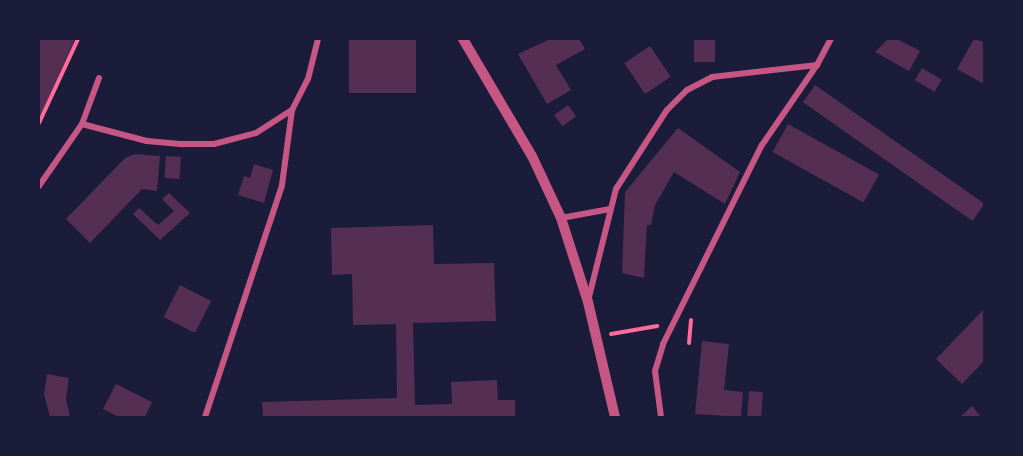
<!DOCTYPE html>
<html>
<head>
<meta charset="utf-8">
<style>
	body { margin:0 }
	#map { position:relative; width:1023px; height:456px; overflow:hidden; background:#1b1b3a; font-family:Quicksand,sans-serif }
	div>[style] { position:absolute }
	.building>* { inset:0; background:#542f53; transform-origin:0 0 }
	.path>* { height:4px; margin:-2px; padding:0 2px; transform-origin:2px; border-radius:2px; background:#ff6b9d }
	.minor>* { height:6px; margin:-3px; padding:0 3px; transform-origin:3px; border-radius:3px; background:#c65784 }
	.tertiary>* { height:10px; margin:-5px; padding:0 5px; transform-origin:5px; border-radius:5px; background:#c65784 }
	span { translate:-50% -50%; white-space:nowrap; text-align:center; line-height:1.15; -webkit-text-stroke:4.5px #1b1b3a; paint-order:stroke }
	.frame { position:absolute; inset:0; border:40px solid #1b1b3a; pointer-events:none }
</style>
</head>
<body>
<div id="map">
	<div class="building">
		<i style="clip-path:polygon(39px 39px,75px 39px,39px 119px)"></i>
		<i style="left:349px;top:39px;width:67px;height:54px"></i>
		<i style="clip-path:polygon(550px 39px,579px 39px,585px 49px,556px 65px,571px 90px,547px 104px,518px 54px)"></i>
		<i style="left:694px;top:39px;width:21px;height:23px"></i>
		<i style="clip-path:polygon(888px 39px,897px 39px,920px 51px,909px 71px,875px 52px)"></i>
		<i style="clip-path:polygon(974px 39px,984px 42px,984px 84px,957px 69px)"></i>
		<i style="left:650px;top:46px;width:37px;height:31px;rotate:56deg"></i>
		<i style="left:922px;top:68px;width:23px;height:14px;rotate:31deg"></i>
		<i style="left:815px;top:85px;width:207px;height:21px;rotate:35deg"></i>
		<i style="left:568px;top:105px;width:14px;height:17px;rotate:54deg"></i>
		<i style="left:788px;top:124px;width:104px;height:32px;rotate:29deg"></i>
		<i style="clip-path:polygon(678px 128px,740px 172px,725px 204px,674px 172px,655px 205px,651px 225px,647px 225px,644px 278px,622px 273px,625px 192px)"></i>
		<i style="clip-path:polygon(135px 154px,160px 156px,157px 191px,142px 189px,90px 243px,66px 219px,125px 158px)"></i>
		<i style="left:166px;top:156px;width:15px;height:22px;rotate:4deg"></i>
		<i style="clip-path:polygon(254px 164px,273px 170px,264px 203px,238px 195px,244px 176px,250px 178px)"></i>
		<i style="clip-path:polygon(169px 193px,190px 213px,160px 240px,133px 214px,139px 208px,158px 225px,174px 211px,162px 199px)"></i>
		<i style="clip-path:polygon(433px 225px,434px 264px,494px 263px,496px 321px,413px 323px,415px 405px,452px 404px,451px 382px,497px 380px,498px 400px,515px 400px,515px 417px,263px 417px,262px 402px,397px 398px,396px 324px,353px 325px,352px 274px,332px 275px,331px 228px)"></i>
		<i style="left:180px;top:285px;width:35px;height:36px;rotate:27deg"></i>
		<i style="clip-path:polygon(984px 309px,984px 361px,962px 384px,936px 359px)"></i>
		<i style="clip-path:polygon(702px 341px,729px 344px,724px 390px,743px 392px,741px 417px,695px 414px)"></i>
		<i style="clip-path:polygon(47px 374px,69px 378px,66px 399px,70px 417px,50px 417px,44px 394px)"></i>
		<i style="clip-path:polygon(116px 384px,152px 402px,145px 417px,119px 417px,103px 409px)"></i>
		<i style="left:749px;top:391px;width:14px;height:26px;rotate:4deg"></i>
		<i style="clip-path:polygon(972px 406px,981px 417px,960px 417px)"></i>
	</div>
	<div class="path">
		<i style="left:39px;top:123px;width:93px;rotate:-65.1deg"></i>
		<i style="left:611px;top:334px;width:47px;rotate:-9.9deg"></i>
		<i style="left:689px;top:343px;width:23px;rotate:-85deg"></i>
	</div>
	<div class="minor">
		<i style="left:82px;top:124px;width:67px;rotate:14.7deg"></i>
		<i style="left:147px;top:141px;width:36px;rotate:5deg"></i>
		<i style="left:183px;top:144px;width:31px"></i>
		<i style="left:214px;top:144px;width:43px;rotate:-14.7deg"></i>
		<i style="left:256px;top:133px;width:43px;rotate:-32.6deg"></i>
		<i style="left:292px;top:110px;width:35px;rotate:-63deg"></i>
		<i style="left:308px;top:79px;width:41px;rotate:-76deg"></i>
		<i style="left:39px;top:186px;width:75px;rotate:-55.3deg"></i>
		<i style="left:82px;top:124px;width:49px;rotate:-69.7deg"></i>
		<i style="left:561px;top:218px;width:50px;rotate:-10.4deg"></i>
		<i style="left:588px;top:301px;width:115px;rotate:-76deg"></i>
		<i style="left:616px;top:189px;width:94px;rotate:-57.2deg"></i>
		<i style="left:667px;top:110px;width:28px;rotate:-45deg"></i>
		<i style="left:687px;top:90px;width:28px;rotate:-27deg"></i>
		<i style="left:712px;top:77px;width:106px;rotate:-6.5deg"></i>
		<i style="left:817px;top:65px;width:30px;rotate:-62deg"></i>
		<i style="left:205px;top:417px;width:244px;rotate:-71.6deg"></i>
		<i style="left:282px;top:185px;width:76px;rotate:-82.4deg"></i>
		<i style="left:661px;top:417px;width:46px;rotate:-97.4deg"></i>
		<i style="left:655px;top:371px;width:28px;rotate:-73deg"></i>
		<i style="left:663px;top:344px;width:222px;rotate:-63.6deg"></i>
		<i style="left:762px;top:145px;width:97px;rotate:-55.5deg"></i>
	</div>
	<div class="tertiary">
		<i style="left:463px;top:39px;width:136px;rotate:59.5deg"></i>
		<i style="left:532px;top:156px;width:68px;rotate:64.9deg"></i>
		<i style="left:561px;top:218px;width:88px;rotate:72.2deg"></i>
		<i style="left:588px;top:302px;width:118px;rotate:76.8deg"></i>
	</div>
	<div class="frame"></div>
</div>
</body>
</html>
